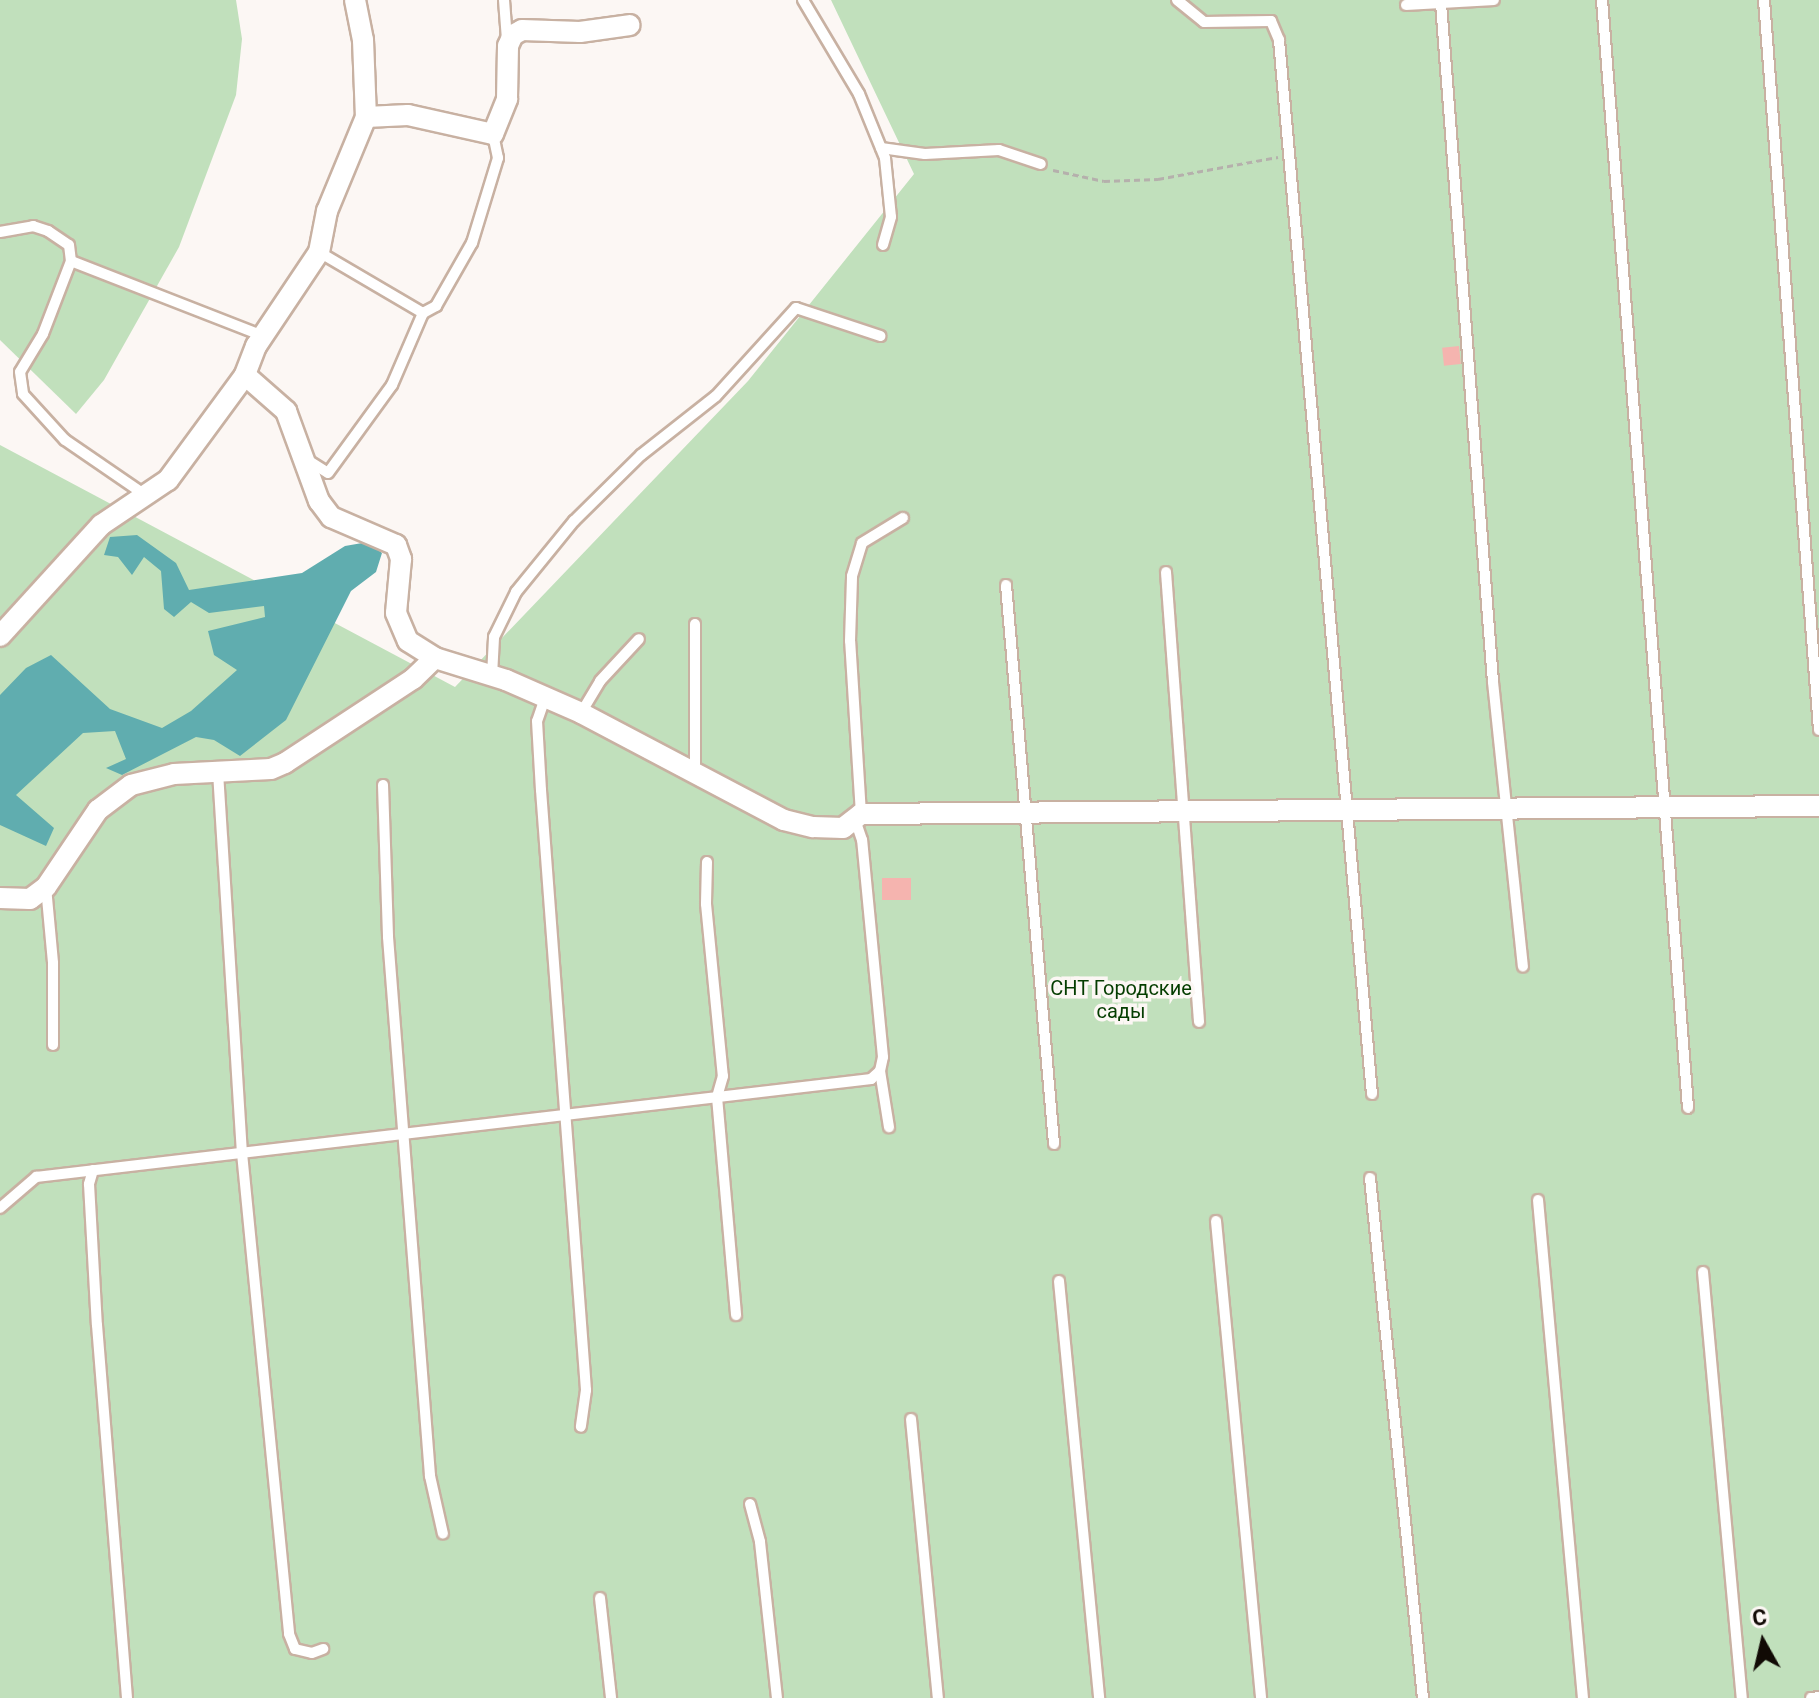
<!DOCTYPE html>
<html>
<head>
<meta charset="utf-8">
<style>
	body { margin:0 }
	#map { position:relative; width:1819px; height:1698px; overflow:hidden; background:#fcf7f4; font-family:Roboto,sans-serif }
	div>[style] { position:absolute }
	.green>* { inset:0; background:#c1e0bc }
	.water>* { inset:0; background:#60adaf }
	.building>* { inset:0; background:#f5b4af; transform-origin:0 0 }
	.path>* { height:3px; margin-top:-1.5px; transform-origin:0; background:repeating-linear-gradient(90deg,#b5b0ac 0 6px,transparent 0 10px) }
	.roads { filter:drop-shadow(2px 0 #c8b1a2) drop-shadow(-2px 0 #c8b1a2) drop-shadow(0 2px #c8b1a2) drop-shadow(0 -2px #c8b1a2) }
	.service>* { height:10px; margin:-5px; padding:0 5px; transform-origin:5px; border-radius:5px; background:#fff }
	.minor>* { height:20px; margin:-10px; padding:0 10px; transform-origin:10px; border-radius:10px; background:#fff }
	span { translate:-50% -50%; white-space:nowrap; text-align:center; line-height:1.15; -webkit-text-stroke:7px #fcf7f4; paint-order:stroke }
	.park-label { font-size:20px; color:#043d00 }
	.north { position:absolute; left:1723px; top:1602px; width:80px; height:80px; -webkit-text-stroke:6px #fcf7f4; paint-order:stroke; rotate:352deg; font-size:22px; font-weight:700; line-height:32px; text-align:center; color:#110a05 }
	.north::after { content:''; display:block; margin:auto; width:28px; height:36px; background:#110a05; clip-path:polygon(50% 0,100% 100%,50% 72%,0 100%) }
</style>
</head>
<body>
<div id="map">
	<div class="green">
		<i style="clip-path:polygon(0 0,236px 0,242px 39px,236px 95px,179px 247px,104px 380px,76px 414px,0 340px)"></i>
		<i style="clip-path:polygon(831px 0,1819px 0,1819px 1698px,0 1698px,0 445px,455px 687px,748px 381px,914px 174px)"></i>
	</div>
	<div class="water">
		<i style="clip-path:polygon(137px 535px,176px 563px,189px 590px,302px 573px,345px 546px,368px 542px,382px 553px,376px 572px,351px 591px,286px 720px,240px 756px,214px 740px,196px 737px,122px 775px,106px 768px,126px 759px,115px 731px,83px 733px,16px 795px,54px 828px,46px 846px,0 825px,0 695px,26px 668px,51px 655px,110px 709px,162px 728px,191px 711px,237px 670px,214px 655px,208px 631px,265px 617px,264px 606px,209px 613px,191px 602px,174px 617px,164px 609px,161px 571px,144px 557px,132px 575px,118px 557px,104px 555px,110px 537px)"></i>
	</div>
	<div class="building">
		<i style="left:1459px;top:346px;width:18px;height:17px;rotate:84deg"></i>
		<i style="left:882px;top:878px;width:29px;height:22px"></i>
	</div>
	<div class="path">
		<i style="left:1053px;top:170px;width:52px;rotate:12.2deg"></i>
		<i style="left:1104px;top:181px;width:54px;rotate:-2.1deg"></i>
		<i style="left:1158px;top:179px;width:122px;rotate:-10.4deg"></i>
	</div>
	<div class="roads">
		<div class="service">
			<i style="left:504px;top:0;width:40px;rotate:85.7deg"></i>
			<i style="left:803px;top:0;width:109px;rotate:59.2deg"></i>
			<i style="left:859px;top:94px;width:69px;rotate:67.9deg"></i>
			<i style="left:885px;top:158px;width:59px;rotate:84.2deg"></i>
			<i style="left:891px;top:217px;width:29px;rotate:106deg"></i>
			<i style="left:1177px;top:0;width:35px;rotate:39deg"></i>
			<i style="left:1204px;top:22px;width:67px;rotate:-0.9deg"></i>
			<i style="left:1271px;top:21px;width:21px;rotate:67deg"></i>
			<i style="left:1279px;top:40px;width:1058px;rotate:84.96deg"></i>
			<i style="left:1602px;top:0;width:1111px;rotate:85.56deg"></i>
			<i style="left:1764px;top:0;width:732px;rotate:85.69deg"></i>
			<i style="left:1441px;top:3px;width:681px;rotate:85.62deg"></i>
			<i style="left:1493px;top:682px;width:286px;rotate:84deg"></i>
			<i style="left:1406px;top:5px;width:88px;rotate:-3.3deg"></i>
			<i style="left:881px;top:148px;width:44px;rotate:7.8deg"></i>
			<i style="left:925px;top:154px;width:74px;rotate:-3.1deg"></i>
			<i style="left:999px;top:150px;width:44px;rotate:18.4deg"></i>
			<i style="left:0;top:232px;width:34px;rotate:-10deg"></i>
			<i style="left:33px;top:226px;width:16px;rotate:18deg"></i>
			<i style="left:48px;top:231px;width:25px;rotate:34deg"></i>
			<i style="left:69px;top:245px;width:16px;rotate:83deg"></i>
			<i style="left:71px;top:261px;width:78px;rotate:111deg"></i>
			<i style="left:43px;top:334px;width:44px;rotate:121.2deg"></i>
			<i style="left:20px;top:372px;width:22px;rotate:82deg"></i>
			<i style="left:23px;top:394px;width:62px;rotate:47.6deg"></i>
			<i style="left:65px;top:440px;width:96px;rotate:34.4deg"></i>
			<i style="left:319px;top:252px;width:121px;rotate:30.4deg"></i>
			<i style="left:71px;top:261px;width:206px;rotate:21.3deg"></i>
			<i style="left:309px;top:461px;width:22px;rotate:32deg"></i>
			<i style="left:328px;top:473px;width:109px;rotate:-54deg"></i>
			<i style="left:392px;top:385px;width:78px;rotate:-66.7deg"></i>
			<i style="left:423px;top:313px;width:15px;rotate:-28deg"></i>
			<i style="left:436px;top:306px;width:73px;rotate:-60.3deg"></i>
			<i style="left:472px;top:243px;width:89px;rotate:-73deg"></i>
			<i style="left:498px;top:158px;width:25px;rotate:-102deg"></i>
			<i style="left:1166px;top:572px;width:451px;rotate:85.8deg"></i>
			<i style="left:1006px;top:585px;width:561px;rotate:85.09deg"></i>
			<i style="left:695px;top:624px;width:147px;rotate:90deg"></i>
			<i style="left:492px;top:676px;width:39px;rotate:-87deg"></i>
			<i style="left:494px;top:637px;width:50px;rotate:-63.9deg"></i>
			<i style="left:516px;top:592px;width:92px;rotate:-50.8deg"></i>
			<i style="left:574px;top:521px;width:94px;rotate:-44.6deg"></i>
			<i style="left:641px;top:455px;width:95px;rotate:-38.2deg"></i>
			<i style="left:716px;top:396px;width:119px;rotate:-47.7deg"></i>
			<i style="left:796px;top:308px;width:89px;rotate:18.4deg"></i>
			<i style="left:544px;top:701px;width:21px;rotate:109deg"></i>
			<i style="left:537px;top:721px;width:69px;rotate:86.7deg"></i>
			<i style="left:541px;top:790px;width:602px;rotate:85.71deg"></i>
			<i style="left:586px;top:1390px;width:37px;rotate:98deg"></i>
			<i style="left:581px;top:713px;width:37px;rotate:-59deg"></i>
			<i style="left:600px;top:681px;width:57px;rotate:-47.1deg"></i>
			<i style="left:218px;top:772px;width:382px;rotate:86.4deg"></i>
			<i style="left:242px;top:1153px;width:483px;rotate:84.4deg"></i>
			<i style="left:289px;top:1634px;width:16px;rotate:68deg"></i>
			<i style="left:295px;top:1649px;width:17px;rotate:13deg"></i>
			<i style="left:312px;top:1653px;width:12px;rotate:-20deg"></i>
			<i style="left:383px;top:785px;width:152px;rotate:88.1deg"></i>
			<i style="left:388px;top:937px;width:541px;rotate:85.54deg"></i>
			<i style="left:430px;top:1476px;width:59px;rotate:77.4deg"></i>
			<i style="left:861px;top:814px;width:173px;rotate:-93.6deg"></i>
			<i style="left:850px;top:641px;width:65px;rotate:-88.2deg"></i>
			<i style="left:852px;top:576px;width:34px;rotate:-73deg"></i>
			<i style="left:862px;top:543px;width:48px;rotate:-31.4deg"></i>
			<i style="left:707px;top:862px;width:42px;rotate:91.4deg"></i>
			<i style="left:706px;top:904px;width:173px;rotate:84.4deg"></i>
			<i style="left:723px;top:1076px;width:22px;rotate:106deg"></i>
			<i style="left:717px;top:1097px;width:219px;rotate:85deg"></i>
			<i style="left:46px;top:887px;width:76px;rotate:84.7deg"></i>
			<i style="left:53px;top:963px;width:82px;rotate:90deg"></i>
			<i style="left:880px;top:1071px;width:57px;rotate:80.9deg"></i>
			<i style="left:93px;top:1170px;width:15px;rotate:106deg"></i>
			<i style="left:89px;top:1184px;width:141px;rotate:86.8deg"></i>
			<i style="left:97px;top:1325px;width:374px;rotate:85.4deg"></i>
			<i style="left:1370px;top:1178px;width:523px;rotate:84.18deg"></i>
			<i style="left:1538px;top:1200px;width:500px;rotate:84.84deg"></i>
			<i style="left:0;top:1208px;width:48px;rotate:-40.7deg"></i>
			<i style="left:36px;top:1177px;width:841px;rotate:-6.69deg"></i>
			<i style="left:871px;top:1079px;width:12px;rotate:-42deg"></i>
			<i style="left:880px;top:1071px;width:14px;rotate:-78deg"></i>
			<i style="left:883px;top:1057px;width:218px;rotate:-95.5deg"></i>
			<i style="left:862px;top:840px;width:18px;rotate:-109deg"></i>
			<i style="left:1216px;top:1221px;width:479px;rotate:84.6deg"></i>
			<i style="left:1703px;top:1272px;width:428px;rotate:84.8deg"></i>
			<i style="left:1059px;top:1281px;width:419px;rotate:84.5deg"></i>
			<i style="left:911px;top:1419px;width:280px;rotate:84.5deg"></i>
			<i style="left:750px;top:1504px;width:39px;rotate:75deg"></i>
			<i style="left:760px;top:1542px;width:157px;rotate:83.8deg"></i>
			<i style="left:600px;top:1598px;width:101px;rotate:83.7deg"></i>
			<i style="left:1811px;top:1698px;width:8px;rotate:-7deg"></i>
		</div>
		<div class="minor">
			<i style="left:355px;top:0;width:41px;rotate:78.7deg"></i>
			<i style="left:363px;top:40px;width:77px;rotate:87.8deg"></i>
			<i style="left:366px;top:117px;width:102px;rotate:112.5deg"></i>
			<i style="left:327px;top:211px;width:42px;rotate:101deg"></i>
			<i style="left:319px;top:252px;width:113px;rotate:123.8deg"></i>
			<i style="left:256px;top:346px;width:31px;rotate:111deg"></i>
			<i style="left:245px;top:375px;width:55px;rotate:41.3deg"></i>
			<i style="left:286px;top:411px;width:96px;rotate:69.9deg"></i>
			<i style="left:319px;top:501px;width:20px;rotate:53deg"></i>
			<i style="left:331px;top:517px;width:71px;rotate:23.3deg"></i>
			<i style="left:396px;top:545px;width:15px;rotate:70deg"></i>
			<i style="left:401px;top:559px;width:54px;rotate:95.3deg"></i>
			<i style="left:396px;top:613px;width:30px;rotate:67deg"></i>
			<i style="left:408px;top:641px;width:32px;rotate:32deg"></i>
			<i style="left:435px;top:658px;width:74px;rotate:17.2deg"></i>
			<i style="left:506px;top:680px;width:82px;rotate:23.7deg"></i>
			<i style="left:581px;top:713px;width:229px;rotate:27.8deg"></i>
			<i style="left:784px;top:820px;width:30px;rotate:14deg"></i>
			<i style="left:813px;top:827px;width:30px;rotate:2deg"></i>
			<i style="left:843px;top:828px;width:23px;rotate:-38deg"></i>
			<i style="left:861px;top:814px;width:958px;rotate:-0.48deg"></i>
			<i style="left:366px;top:117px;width:42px;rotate:-2.7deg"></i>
			<i style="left:408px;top:115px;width:87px;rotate:12.6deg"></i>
			<i style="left:493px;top:134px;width:38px;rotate:-68deg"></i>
			<i style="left:507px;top:99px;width:53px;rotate:-88.9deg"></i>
			<i style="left:508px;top:46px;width:12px;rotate:-66deg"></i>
			<i style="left:513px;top:35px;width:10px;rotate:-29deg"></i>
			<i style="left:522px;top:30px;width:58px;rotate:2deg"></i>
			<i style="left:580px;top:32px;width:50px;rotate:-8deg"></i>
			<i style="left:0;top:636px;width:150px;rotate:-47.7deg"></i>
			<i style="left:101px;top:525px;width:81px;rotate:-33.9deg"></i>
			<i style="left:168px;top:480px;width:130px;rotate:-53.7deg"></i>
			<i style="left:0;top:898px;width:30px;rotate:2deg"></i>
			<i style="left:30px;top:899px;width:20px;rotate:-37deg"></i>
			<i style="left:46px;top:887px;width:93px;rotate:-56deg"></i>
			<i style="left:98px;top:810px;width:41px;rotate:-37.1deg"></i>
			<i style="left:131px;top:785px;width:44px;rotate:-14.3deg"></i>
			<i style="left:174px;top:774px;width:97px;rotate:-3deg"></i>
			<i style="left:271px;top:769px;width:15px;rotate:-23deg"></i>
			<i style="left:285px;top:763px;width:153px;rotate:-33.3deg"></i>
			<i style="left:413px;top:679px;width:30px;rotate:-44deg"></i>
		</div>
	</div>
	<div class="park-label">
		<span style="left:1121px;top:1000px">СНТ Городские<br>сады</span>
	</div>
	<div class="north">С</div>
</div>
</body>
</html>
